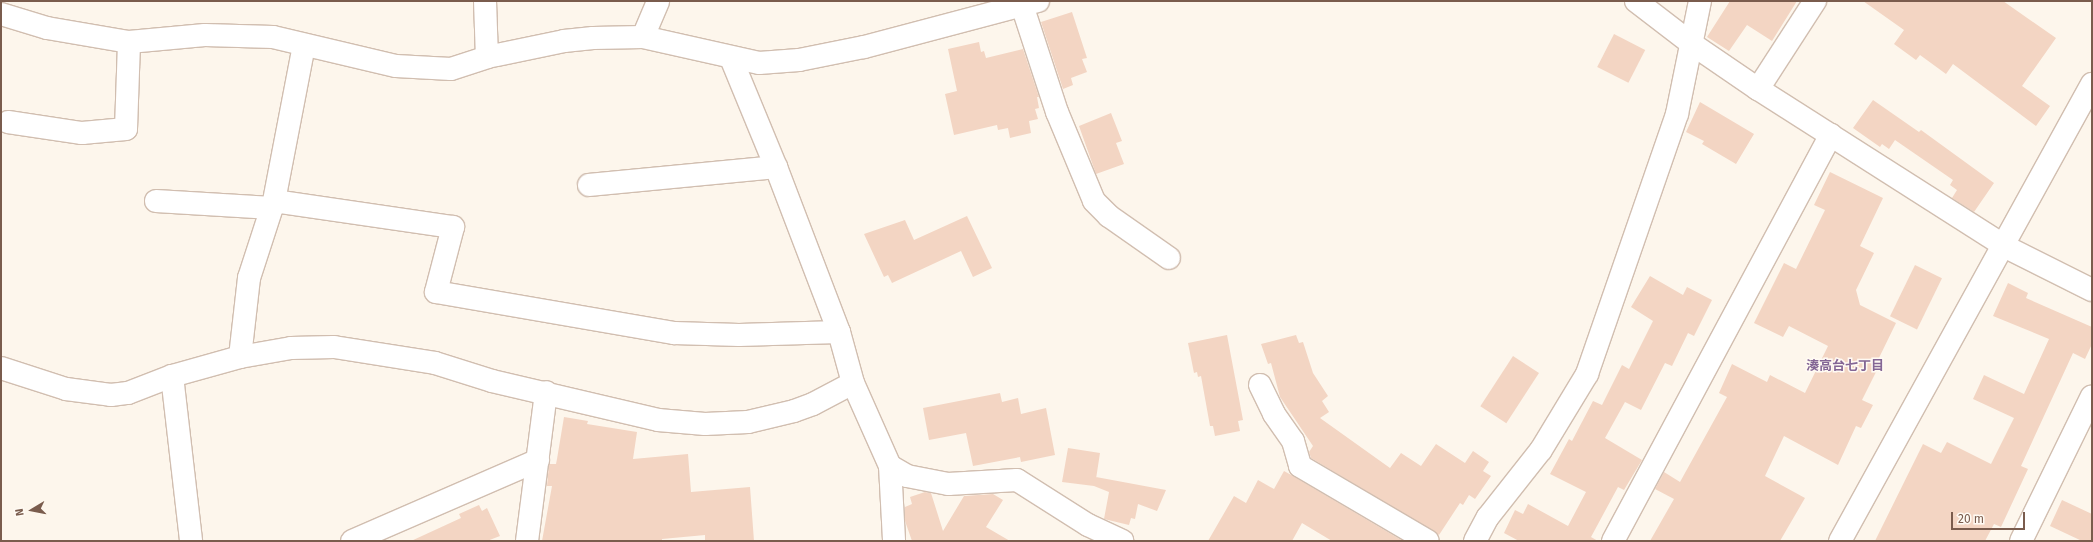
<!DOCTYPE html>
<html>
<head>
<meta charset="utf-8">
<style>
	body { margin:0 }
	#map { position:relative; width:2093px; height:542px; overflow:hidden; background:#fdf6ec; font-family:"Fira Sans","Noto Sans JP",sans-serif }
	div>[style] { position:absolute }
	.building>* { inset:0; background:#f3d5c3; transform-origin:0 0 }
	.roads { filter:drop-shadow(1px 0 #d1beb0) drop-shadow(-1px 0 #d1beb0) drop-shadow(0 1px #d1beb0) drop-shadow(0 -1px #d1beb0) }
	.minor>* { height:22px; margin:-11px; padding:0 11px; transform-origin:11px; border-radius:11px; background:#fff }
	span { translate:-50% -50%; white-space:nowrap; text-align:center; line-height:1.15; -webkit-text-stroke:3px #fffaf3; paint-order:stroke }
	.neighbourhood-label { font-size:13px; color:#846695; font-weight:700 }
	.frame { position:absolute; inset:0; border:2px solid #7a5c4d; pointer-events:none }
	.north { position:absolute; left:12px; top:490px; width:40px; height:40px; -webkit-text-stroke:3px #fffaf3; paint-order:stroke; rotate:260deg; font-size:11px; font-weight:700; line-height:16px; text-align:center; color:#7a5c4d }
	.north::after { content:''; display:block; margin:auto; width:14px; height:18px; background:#7a5c4d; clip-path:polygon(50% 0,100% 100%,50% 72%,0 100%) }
	.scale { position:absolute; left:1951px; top:512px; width:74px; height:18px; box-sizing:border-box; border:2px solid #7a5c4d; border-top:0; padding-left:5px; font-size:12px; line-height:14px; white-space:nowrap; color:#7a5c4d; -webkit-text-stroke:3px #fffaf3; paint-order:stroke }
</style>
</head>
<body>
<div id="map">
	<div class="building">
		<i style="clip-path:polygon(1730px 1px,1797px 1px,1772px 41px,1747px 25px,1729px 51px,1707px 37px)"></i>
		<i style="clip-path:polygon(1863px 1px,2003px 1px,2056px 38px,2022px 86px,2050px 106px,2036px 126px,1953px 64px,1946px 74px,1920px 55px,1916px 60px,1894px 44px,1904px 30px)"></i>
		<i style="clip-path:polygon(1072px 12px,1087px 58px,1082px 59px,1087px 72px,1071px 78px,1073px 85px,1063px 89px,1041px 22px)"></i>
		<i style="left:1614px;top:34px;width:35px;height:37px;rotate:27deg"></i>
		<i style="clip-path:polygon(979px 42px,981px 52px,984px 51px,986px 58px,1023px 49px,1039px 97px,1037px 97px,1039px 108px,1035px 109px,1038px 119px,1029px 121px,1031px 133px,1010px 138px,1008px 128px,998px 130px,997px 125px,954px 135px,945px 94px,957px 91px,948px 49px)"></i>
		<i style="clip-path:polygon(1873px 100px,1919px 132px,1921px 130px,1994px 183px,1974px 212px,1952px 198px,1957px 190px,1950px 185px,1953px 180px,1895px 140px,1889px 149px,1882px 144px,1880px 147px,1853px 128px)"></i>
		<i style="clip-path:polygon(1700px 102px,1754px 134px,1736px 164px,1702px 144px,1704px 141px,1686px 132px)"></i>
		<i style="clip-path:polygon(1111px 113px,1122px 141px,1116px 143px,1124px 164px,1096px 174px,1079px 126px)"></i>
		<i style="clip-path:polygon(1830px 172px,1883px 198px,1860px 246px,1874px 253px,1856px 290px,1860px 305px,1896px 323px,1876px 364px,1879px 366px,1862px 400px,1873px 405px,1861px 428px,1856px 426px,1838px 465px,1784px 436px,1765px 476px,1805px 498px,1780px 541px,1650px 541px,1674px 499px,1655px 489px,1664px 472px,1680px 482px,1727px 397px,1719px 393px,1732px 364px,1767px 382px,1770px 375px,1805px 393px,1828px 346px,1789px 326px,1783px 337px,1754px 323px,1784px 263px,1796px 269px,1825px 210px,1814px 205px)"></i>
		<i style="clip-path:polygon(967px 216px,992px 268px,973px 277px,961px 251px,892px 283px,888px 275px,884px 277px,864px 234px,905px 220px,914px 240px)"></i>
		<i style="left:1915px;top:265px;width:30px;height:57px;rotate:26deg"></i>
		<i style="clip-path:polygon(1650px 276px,1683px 295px,1687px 287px,1712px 300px,1694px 336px,1688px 333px,1672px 366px,1665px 363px,1641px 410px,1625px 402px,1605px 438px,1642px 460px,1624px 490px,1618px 487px,1591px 537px,1598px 541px,1519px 541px,1504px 533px,1515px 510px,1523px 514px,1528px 504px,1568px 526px,1586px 492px,1550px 474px,1569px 439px,1572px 441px,1593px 401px,1602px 405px,1622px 365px,1629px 369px,1653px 321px,1631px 307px)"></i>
		<i style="clip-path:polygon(2008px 283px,2028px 293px,2026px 298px,2092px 327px,2092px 344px,2085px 359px,2073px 353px,2021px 466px,2028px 469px,2001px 527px,1994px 524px,1985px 541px,1875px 541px,1923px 444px,1941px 453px,1947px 442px,1991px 464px,2014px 418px,1973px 399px,1984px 375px,2024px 394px,2049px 339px,1993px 316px)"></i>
		<i style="clip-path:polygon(1227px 335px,1243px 420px,1238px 421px,1240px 431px,1215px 436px,1213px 426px,1210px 426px,1201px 376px,1198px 377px,1197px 372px,1194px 373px,1188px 343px)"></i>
		<i style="clip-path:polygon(1296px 335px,1299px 343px,1303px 342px,1313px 373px,1328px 396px,1322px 401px,1329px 412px,1320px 418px,1390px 468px,1401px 453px,1421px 466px,1436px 444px,1465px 463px,1473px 451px,1489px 462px,1483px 471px,1491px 476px,1475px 499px,1469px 495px,1463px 505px,1460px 503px,1439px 535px,1311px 458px,1309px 452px,1313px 446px,1280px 397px,1271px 363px,1268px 364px,1261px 344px)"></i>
		<i style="left:1513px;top:356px;width:31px;height:60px;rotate:33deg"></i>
		<i style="clip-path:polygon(1000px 393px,1002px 402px,1018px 398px,1021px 414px,1046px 408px,1055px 455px,1021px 462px,1020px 457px,973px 466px,966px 433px,929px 440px,923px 408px)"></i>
		<i style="clip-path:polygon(564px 417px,588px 421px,587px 424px,637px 432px,633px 459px,688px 454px,691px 492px,750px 487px,754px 541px,705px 541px,705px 535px,662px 539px,662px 541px,542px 541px,552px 486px,547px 486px,549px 464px,556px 464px,557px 459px)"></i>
		<i style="clip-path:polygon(1068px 448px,1100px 453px,1096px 479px,1096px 477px,1166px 490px,1157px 511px,1138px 504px,1135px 519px,1131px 518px,1129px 525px,1104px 519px,1109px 492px,1094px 486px,1062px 482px)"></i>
		<i style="clip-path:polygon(1284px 471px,1293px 476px,1403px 541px,1332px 541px,1302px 523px,1292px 541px,1208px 541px,1234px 496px,1246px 503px,1258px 480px,1274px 489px)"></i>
		<i style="clip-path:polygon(925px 492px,931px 493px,943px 531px,964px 496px,993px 494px,1003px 500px,986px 527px,1010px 541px,912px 541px,905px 521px,905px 507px,912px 504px,910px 497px)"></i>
		<i style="clip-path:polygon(2062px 500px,2092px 514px,2092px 541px,2082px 541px,2050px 526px)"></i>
		<i style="clip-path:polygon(479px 505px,482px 511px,487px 508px,500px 536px,487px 541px,411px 541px,461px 518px,459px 514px)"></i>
	</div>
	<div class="roads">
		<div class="minor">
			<i style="left:485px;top:1px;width:56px;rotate:88deg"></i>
			<i style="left:1636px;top:1px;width:71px;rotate:37.5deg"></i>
			<i style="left:1692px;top:44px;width:80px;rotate:34.3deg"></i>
			<i style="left:1758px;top:89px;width:292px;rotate:32.5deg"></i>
			<i style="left:2004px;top:246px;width:98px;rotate:26.6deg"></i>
			<i style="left:1022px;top:5px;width:113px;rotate:71.9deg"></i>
			<i style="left:1057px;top:112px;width:96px;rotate:67.4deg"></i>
			<i style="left:1094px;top:201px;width:21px;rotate:45deg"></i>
			<i style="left:1109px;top:216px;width:73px;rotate:35deg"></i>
			<i style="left:1px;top:14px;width:48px;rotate:16.9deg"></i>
			<i style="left:47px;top:28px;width:83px;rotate:9.7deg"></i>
			<i style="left:129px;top:42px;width:76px;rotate:-5.3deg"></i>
			<i style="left:205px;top:35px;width:68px;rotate:1.7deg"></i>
			<i style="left:273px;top:37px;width:126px;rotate:13.3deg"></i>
			<i style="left:396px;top:66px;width:55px;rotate:3.1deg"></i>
			<i style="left:451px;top:69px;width:38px;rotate:-18deg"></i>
			<i style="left:487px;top:57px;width:79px;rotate:-11.7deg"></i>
			<i style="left:564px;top:41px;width:29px;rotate:-6deg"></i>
			<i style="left:593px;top:38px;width:50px;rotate:-1.1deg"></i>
			<i style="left:643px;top:37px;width:119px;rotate:12.6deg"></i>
			<i style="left:759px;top:63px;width:40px;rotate:-4.3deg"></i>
			<i style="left:799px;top:60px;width:66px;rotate:-11.3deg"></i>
			<i style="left:864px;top:47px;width:180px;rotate:-14.8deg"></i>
			<i style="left:643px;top:37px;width:39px;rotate:-67deg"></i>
			<i style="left:731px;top:58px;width:118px;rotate:67.6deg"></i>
			<i style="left:776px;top:167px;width:177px;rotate:69.1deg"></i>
			<i style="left:839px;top:332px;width:53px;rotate:74.6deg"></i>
			<i style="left:853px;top:383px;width:91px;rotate:66deg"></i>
			<i style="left:890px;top:466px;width:75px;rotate:86.9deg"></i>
			<i style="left:1758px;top:89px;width:105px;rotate:-57.1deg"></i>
			<i style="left:8px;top:122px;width:75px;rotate:8.5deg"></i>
			<i style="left:82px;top:133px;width:44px;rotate:-5.2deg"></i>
			<i style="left:126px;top:129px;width:87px;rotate:-88deg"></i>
			<i style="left:589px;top:185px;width:188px;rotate:-5.5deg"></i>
			<i style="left:156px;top:201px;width:116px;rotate:3.5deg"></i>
			<i style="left:274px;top:201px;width:181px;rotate:8.3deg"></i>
			<i style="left:453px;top:227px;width:67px;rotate:104.7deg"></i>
			<i style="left:436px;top:292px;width:242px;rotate:9.8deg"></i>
			<i style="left:674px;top:333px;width:65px;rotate:1.8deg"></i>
			<i style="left:739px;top:335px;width:100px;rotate:-1.7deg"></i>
			<i style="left:240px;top:357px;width:80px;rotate:-83.5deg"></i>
			<i style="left:249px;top:278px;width:81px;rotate:-72deg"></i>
			<i style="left:274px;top:201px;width:159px;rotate:-79.1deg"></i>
			<i style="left:1px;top:368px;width:68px;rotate:17.9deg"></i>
			<i style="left:66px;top:389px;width:45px;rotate:7.6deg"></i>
			<i style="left:111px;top:395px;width:17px;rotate:-7deg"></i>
			<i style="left:128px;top:393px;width:47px;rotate:-21.1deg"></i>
			<i style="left:172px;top:376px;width:71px;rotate:-15.6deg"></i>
			<i style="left:240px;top:357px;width:52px;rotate:-10deg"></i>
			<i style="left:291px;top:348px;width:43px;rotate:-1.3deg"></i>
			<i style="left:334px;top:347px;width:102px;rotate:9deg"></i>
			<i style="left:435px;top:363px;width:60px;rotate:17.5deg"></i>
			<i style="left:492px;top:381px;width:171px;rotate:13.2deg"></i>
			<i style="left:658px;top:420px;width:47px;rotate:4.9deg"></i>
			<i style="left:705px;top:424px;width:43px;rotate:-2.7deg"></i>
			<i style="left:748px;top:422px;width:47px;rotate:-13.4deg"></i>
			<i style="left:794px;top:411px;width:20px;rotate:-20deg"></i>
			<i style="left:813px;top:404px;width:45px;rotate:-27.7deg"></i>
			<i style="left:172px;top:376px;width:166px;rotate:83.4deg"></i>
			<i style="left:1260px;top:385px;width:32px;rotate:64deg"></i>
			<i style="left:1274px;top:414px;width:33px;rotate:55deg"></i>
			<i style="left:1293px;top:441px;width:26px;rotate:74deg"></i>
			<i style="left:1300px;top:466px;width:148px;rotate:30.4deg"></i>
			<i style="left:890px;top:466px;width:20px;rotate:30deg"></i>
			<i style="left:907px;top:476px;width:42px;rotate:11deg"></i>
			<i style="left:948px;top:484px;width:69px;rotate:-3.3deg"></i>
			<i style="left:1017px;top:480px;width:84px;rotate:32.4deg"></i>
			<i style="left:1088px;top:525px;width:38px;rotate:25deg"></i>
			<i style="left:352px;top:541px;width:203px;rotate:-23.5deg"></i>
			<i style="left:527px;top:541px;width:150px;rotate:-82.7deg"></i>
			<i style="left:1475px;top:541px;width:27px;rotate:-62deg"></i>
			<i style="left:1488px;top:517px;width:85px;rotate:-51.7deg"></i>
			<i style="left:1541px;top:450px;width:89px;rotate:-58.8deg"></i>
			<i style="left:1587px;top:374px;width:275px;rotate:-70.9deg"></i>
			<i style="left:1677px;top:114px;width:115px;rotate:-78.5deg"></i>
			<i style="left:1613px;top:541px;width:461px;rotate:-61.8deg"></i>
			<i style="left:1840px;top:541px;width:522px;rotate:-61.13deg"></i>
			<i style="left:2021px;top:541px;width:161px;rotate:-63.9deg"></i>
		</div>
	</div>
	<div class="neighbourhood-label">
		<span style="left:1845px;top:366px">湊高台七丁目</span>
	</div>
	<div class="frame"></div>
	<div class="north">N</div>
	<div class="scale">20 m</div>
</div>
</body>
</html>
